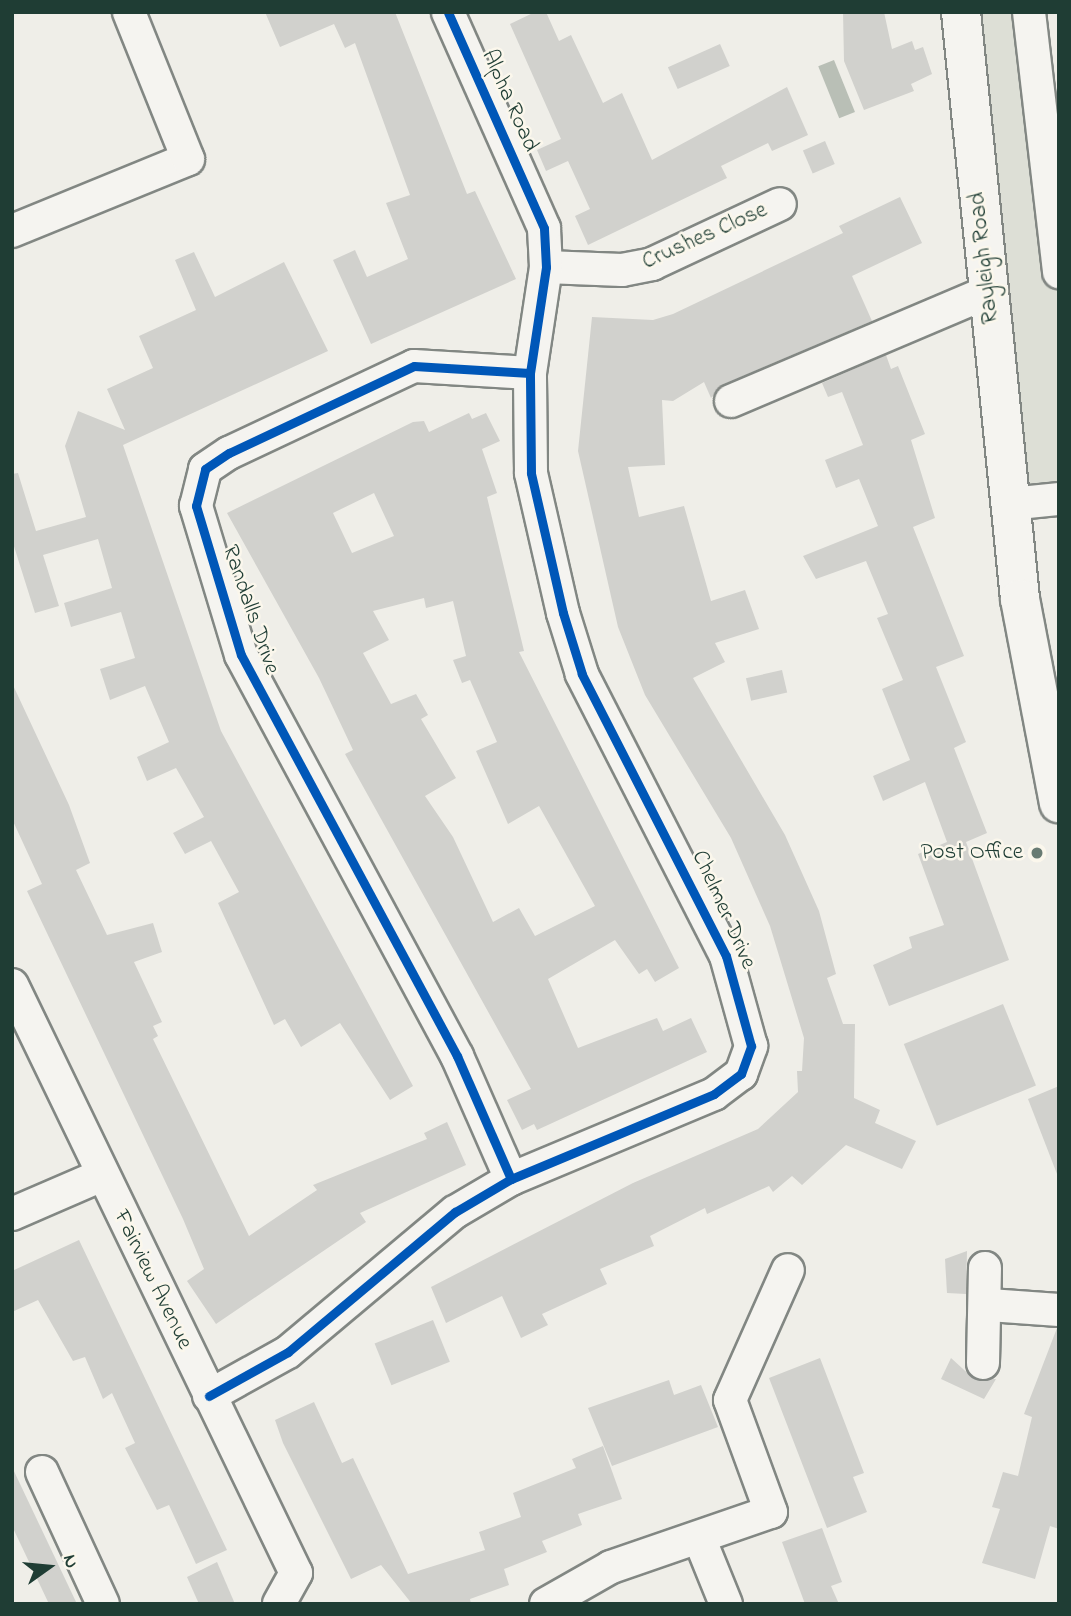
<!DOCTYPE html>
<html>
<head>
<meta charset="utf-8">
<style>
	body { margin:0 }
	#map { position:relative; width:1071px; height:1616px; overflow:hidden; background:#efeee8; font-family:"Indie Flower",sans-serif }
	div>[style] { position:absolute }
	.green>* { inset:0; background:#dddfd6 }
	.water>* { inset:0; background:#b9bfb6; transform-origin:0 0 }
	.building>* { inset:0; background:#d1d1cd; transform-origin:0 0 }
	.roads { filter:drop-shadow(2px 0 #828783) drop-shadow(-2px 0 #828783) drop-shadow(0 2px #828783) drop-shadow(0 -2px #828783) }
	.minor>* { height:32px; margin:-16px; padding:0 16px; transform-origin:16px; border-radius:16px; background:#f5f4f0 }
	.major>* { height:38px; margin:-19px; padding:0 19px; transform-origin:19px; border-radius:19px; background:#f5f4f0 }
	.cycleway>* { height:9px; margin:-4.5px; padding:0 4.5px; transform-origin:4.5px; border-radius:4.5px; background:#0057b8 }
	.dots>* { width:19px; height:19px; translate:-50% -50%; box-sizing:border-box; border:4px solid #fbf7ec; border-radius:50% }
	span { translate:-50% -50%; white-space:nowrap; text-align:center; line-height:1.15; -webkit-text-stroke:5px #fbf7ec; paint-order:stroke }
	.street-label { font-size:23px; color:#1f3d34 }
	.poi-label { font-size:23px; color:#1f3d34 }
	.right { translate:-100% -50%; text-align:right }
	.frame { position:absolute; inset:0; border:14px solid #1f3d34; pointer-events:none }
	.north { position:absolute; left:14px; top:1532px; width:70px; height:70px; -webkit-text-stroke:5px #fbf7ec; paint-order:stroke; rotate:75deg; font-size:19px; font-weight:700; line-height:28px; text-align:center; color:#1f3d34 }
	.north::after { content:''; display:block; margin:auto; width:24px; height:32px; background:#1f3d34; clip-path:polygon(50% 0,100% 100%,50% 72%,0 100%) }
</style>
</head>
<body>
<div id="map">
	<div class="green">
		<i style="clip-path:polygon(961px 12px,1029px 12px,1059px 272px,1059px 499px,1009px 504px)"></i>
	</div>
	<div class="water">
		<i style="left:834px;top:60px;width:56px;height:17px;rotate:68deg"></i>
	</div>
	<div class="building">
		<i style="clip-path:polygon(265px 12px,395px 12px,467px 194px,475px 191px,516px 279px,371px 344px,333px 260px,355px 250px,367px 277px,408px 259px,386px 203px,410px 195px,355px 43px,345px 48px,334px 24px,280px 47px)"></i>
		<i style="clip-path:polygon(535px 12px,546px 12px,559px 41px,571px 35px,603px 103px,622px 93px,652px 160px,787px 87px,808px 135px,772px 151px,768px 143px,721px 166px,727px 178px,588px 245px,575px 216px,590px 209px,568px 161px,546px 171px,537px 150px,561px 139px,510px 24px)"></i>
		<i style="clip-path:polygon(843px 12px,884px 12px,892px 49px,912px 41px,915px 50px,923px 47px,932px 74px,911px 84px,914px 91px,864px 110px,844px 61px)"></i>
		<i style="left:720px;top:44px;width:24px;height:57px;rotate:66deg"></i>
		<i style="left:825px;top:141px;width:25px;height:24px;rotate:67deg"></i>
		<i style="clip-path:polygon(900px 197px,922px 243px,852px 276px,872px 321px,724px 384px,711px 398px,704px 382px,673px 401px,662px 400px,665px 465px,628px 467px,639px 517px,684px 506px,711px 601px,745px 590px,759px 629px,715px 643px,725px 662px,693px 678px,785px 835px,819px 911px,836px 974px,827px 978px,843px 1024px,855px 1024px,854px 1098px,880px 1110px,875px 1123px,916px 1141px,902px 1169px,846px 1145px,802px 1185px,792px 1176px,773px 1192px,769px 1186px,707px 1214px,705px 1208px,650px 1236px,654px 1246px,600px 1269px,607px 1284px,542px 1314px,548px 1325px,521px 1338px,502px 1296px,446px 1323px,431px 1287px,633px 1183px,758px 1129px,798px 1092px,797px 1071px,802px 1071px,804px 1038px,770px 926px,731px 838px,645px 695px,618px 627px,578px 451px,592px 317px,653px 320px,673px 314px,843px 233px,839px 226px)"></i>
		<i style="clip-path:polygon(194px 252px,215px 297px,284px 262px,328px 351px,123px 445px,221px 731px,413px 1086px,390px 1100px,340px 1023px,301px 1047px,285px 1019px,274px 1025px,218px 903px,239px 892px,211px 841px,185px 854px,173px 833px,204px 817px,176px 768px,147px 781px,137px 757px,169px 742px,145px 686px,110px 700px,100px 669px,135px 658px,121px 612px,71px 627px,64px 603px,112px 588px,98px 539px,43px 555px,59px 606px,35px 613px,12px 540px,12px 474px,18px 473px,36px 531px,86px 517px,65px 446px,78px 411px,125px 430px,107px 389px,153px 368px,139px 336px,196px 310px,175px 260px)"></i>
		<i style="clip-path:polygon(886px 355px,891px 369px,898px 366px,925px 434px,911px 440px,935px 518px,913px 527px,964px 656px,936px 667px,966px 742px,954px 748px,987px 833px,966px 842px,1009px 960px,889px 1006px,873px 965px,912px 948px,909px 937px,944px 925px,918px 854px,947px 842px,925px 782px,883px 801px,873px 776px,910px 760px,882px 689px,903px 680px,877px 618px,888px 614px,866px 561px,816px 579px,803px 556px,878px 526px,859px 479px,836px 488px,825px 460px,863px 445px,842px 392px,828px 397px,822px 383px)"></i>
		<i style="clip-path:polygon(evenodd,469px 413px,472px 419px,486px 413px,500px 441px,482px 449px,497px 493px,487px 497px,524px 651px,519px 652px,679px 968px,655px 982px,647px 969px,639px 974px,615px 940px,548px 979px,578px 1048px,657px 1018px,663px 1031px,691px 1018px,707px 1052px,537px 1130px,534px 1124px,522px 1130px,507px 1100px,531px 1089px,345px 754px,353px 750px,319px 678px,227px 513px,413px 422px,424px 421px,429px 432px,469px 413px,374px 493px,394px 536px,352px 553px,333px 513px,374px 493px,469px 413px,424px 598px,426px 608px,453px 601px,466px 656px,453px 660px,462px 683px,470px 680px,497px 742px,476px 751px,508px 824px,539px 806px,595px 906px,535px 936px,519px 908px,493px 922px,453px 837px,425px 796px,456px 778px,421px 719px,428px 715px,416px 694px,391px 704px,363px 653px,389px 640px,373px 611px,424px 598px)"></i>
		<i style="left:782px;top:670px;width:23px;height:37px;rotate:77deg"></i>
		<i style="clip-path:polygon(12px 683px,69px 805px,90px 863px,76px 870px,107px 935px,153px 923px,162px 952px,134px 962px,162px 1022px,153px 1026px,158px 1036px,153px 1039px,249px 1236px,317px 1190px,313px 1185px,427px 1139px,424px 1133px,447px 1122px,466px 1165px,360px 1213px,366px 1222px,216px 1324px,187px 1281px,204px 1269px,183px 1219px,27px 891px,42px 884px,12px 819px)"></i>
		<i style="left:1003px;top:1004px;width:88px;height:107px;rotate:68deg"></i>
		<i style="clip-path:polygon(1059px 1086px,1059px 1173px,1057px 1174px,1028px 1099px)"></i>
		<i style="clip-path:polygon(79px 1240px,227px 1550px,196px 1564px,169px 1505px,157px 1510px,125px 1448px,135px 1443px,112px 1393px,103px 1399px,85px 1357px,73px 1361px,38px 1300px,12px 1312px,12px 1271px)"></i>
		<i style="clip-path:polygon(967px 1251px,966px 1294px,947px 1293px,945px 1259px)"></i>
		<i style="left:433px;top:1320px;width:45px;height:63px;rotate:68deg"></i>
		<i style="clip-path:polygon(1057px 1328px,1059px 1529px,1050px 1526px,1035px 1579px,982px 1563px,1000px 1509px,992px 1507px,1003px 1472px,1018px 1476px,1032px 1417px,1024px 1414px)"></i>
		<i style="clip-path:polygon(820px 1358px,864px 1473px,853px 1477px,867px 1512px,827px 1528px,769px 1378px)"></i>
		<i style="clip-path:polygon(951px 1358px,974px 1379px,996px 1379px,984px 1399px,941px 1379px)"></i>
		<i style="clip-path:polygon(669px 1380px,674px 1395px,701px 1385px,718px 1427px,612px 1466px,588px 1408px)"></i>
		<i style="clip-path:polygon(314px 1402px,342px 1463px,353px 1458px,408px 1574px,485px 1550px,479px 1532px,521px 1517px,513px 1493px,576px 1468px,572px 1459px,603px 1446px,622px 1499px,578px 1514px,582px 1525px,542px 1541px,547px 1552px,504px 1569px,509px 1585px,470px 1599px,471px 1604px,412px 1604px,381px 1565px,351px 1579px,283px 1443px,275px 1420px)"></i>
		<i style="clip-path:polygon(12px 1467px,77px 1604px,49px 1604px,12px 1526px)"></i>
		<i style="clip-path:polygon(822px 1528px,842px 1582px,831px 1586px,839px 1604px,805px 1604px,782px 1542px)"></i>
		<i style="clip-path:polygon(217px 1562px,235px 1604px,199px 1604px,187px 1577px)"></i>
	</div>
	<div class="roads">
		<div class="minor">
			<i style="left:1029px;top:12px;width:262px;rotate:83.4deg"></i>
			<i style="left:12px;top:231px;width:190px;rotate:-22.2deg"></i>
			<i style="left:188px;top:159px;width:158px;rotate:-111.9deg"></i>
			<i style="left:546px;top:267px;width:76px;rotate:2.3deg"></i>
			<i style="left:622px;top:270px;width:31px;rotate:-11deg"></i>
			<i style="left:652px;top:264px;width:141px;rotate:-25.1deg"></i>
			<i style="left:731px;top:401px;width:279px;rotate:-23deg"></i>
			<i style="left:1009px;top:504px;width:50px;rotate:-5.7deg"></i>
			<i style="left:12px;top:985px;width:653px;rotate:64.22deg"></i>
			<i style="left:296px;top:1573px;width:35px;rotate:119deg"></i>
			<i style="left:511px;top:1179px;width:134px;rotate:-113.7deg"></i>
			<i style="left:457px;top:1056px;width:455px;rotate:-118.3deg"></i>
			<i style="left:241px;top:655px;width:156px;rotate:-106.8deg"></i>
			<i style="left:196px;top:506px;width:38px;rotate:-76deg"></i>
			<i style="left:205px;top:469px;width:29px;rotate:-34deg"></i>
			<i style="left:229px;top:453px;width:204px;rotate:-25.2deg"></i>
			<i style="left:414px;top:366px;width:116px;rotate:3.5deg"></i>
			<i style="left:12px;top:1214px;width:96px;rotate:-23.4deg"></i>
			<i style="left:989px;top:1305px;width:70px;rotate:4.1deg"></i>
			<i style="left:983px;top:1363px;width:95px;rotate:-88.8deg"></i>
			<i style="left:209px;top:1396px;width:90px;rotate:-29.1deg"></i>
			<i style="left:288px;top:1352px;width:218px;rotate:-40deg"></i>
			<i style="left:455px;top:1212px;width:65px;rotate:-30.5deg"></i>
			<i style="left:511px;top:1179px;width:220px;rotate:-22.7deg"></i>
			<i style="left:714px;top:1094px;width:34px;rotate:-37deg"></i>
			<i style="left:741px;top:1074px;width:30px;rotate:-70deg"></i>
			<i style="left:751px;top:1046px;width:93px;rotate:-105.5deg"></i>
			<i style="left:726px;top:956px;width:317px;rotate:-117.1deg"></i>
			<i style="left:582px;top:674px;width:64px;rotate:-107.3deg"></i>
			<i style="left:563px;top:613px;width:144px;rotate:-102.9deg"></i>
			<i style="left:531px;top:473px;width:100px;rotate:-90.6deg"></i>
			<i style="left:530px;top:373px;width:107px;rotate:-81.4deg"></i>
			<i style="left:546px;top:267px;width:39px;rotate:-93deg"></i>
			<i style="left:544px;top:228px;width:236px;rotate:-114deg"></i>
			<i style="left:42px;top:1472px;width:145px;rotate:65.2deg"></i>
			<i style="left:700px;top:1540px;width:69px;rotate:67.9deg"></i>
			<i style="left:546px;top:1604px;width:75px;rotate:-29.6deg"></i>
			<i style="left:611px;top:1567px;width:169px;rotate:-19deg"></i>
			<i style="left:771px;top:1512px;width:119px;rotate:-110.1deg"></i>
			<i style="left:730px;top:1400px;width:142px;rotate:-66deg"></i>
		</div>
		<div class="major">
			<i style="left:961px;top:12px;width:590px;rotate:84.26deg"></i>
			<i style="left:1020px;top:599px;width:208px;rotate:79.2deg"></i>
		</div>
	</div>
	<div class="cycleway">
		<i style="left:511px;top:1179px;width:134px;rotate:-113.7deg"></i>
		<i style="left:457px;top:1056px;width:455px;rotate:-118.3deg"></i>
		<i style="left:241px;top:655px;width:156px;rotate:-106.8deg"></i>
		<i style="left:196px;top:506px;width:38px;rotate:-76deg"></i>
		<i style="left:205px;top:469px;width:29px;rotate:-34deg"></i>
		<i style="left:229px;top:453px;width:204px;rotate:-25.2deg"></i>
		<i style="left:414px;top:366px;width:116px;rotate:3.5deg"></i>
		<i style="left:209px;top:1396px;width:90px;rotate:-29.1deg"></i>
		<i style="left:288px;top:1352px;width:218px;rotate:-40deg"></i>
		<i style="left:455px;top:1212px;width:65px;rotate:-30.5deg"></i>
		<i style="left:511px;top:1179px;width:220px;rotate:-22.7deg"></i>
		<i style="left:714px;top:1094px;width:34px;rotate:-37deg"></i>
		<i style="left:741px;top:1074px;width:30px;rotate:-70deg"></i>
		<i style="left:751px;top:1046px;width:93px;rotate:-105.5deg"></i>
		<i style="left:726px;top:956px;width:317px;rotate:-117.1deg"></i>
		<i style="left:582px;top:674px;width:64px;rotate:-107.3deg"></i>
		<i style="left:563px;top:613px;width:144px;rotate:-102.9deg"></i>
		<i style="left:531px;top:473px;width:100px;rotate:-90.6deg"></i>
		<i style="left:530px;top:373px;width:107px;rotate:-81.4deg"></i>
		<i style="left:546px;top:267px;width:39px;rotate:-93deg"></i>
		<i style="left:544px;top:228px;width:236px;rotate:-114deg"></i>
	</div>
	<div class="dots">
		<i style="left:1037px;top:853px;background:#687b73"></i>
	</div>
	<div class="street-label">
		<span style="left:509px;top:101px;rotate:66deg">Alpha Road</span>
		<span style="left:705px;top:237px;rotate:-24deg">Crushes Close</span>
		<span style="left:985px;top:258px;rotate:-96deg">Rayleigh Road</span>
		<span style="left:250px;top:610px;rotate:71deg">Randalls Drive</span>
		<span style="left:723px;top:910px;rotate:66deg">Chelmer Drive</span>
		<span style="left:152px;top:1280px;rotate:64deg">Fairview Avenue</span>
	</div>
	<div class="poi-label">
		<span class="right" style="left:1023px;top:853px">Post Office</span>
	</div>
	<div class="frame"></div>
	<div class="north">N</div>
</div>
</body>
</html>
